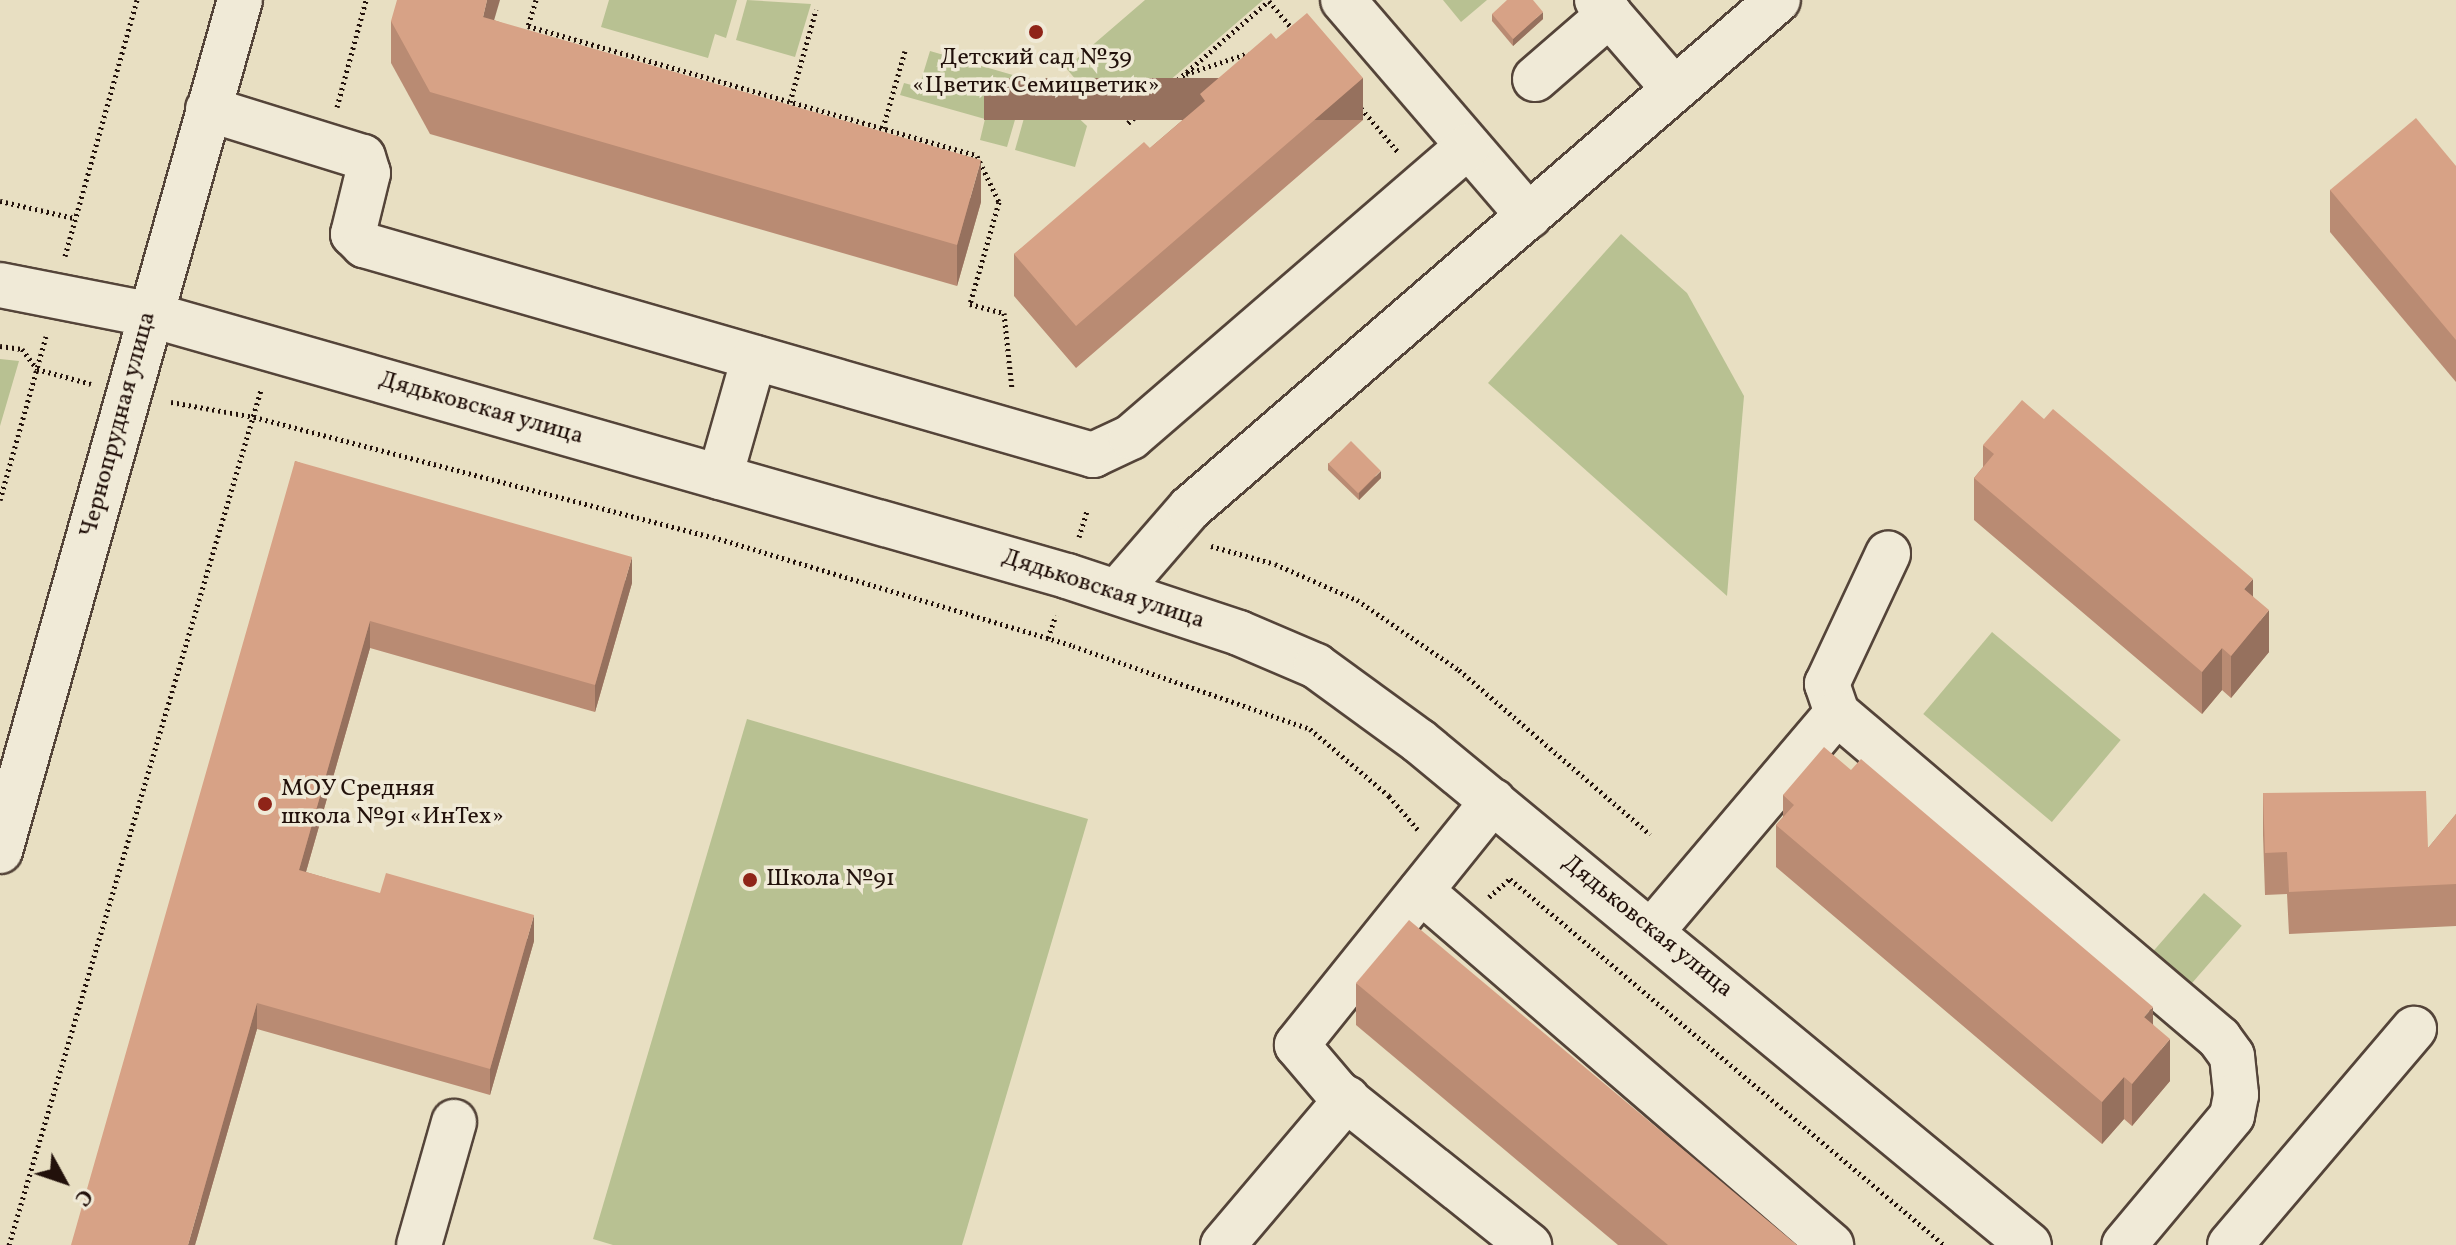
<!DOCTYPE html>
<html>
<head>
<meta charset="utf-8">
<style>
	body { margin:0 }
	#map { position:relative; width:2456px; height:1245px; overflow:hidden; background:#e8dfc2; font-family:Vollkorn,serif }
	div>[style] { position:absolute }
	.green>* { inset:0; background:#b8c192; transform-origin:0 0 }
	.path>* { height:5px; margin-top:-2.5px; transform-origin:0; background:repeating-linear-gradient(90deg,#22110b 0 2px,transparent 0 6px) }
	.roads { filter:drop-shadow(2px 0 #544439) drop-shadow(-2px 0 #544439) drop-shadow(0 2px #544439) drop-shadow(0 -2px #544439) }
	.minor>* { height:44px; margin:-22px; padding:0 22px; transform-origin:22px; border-radius:22px; background:#f0ead7 }
	.wall>* { inset:0; background:#b98b73 }
	.shaded-wall>* { inset:0; background:#96715e; transform-origin:0 0 }
	.building>* { inset:0; background:#d7a286; transform-origin:0 0 }
	.dots>* { width:22px; height:22px; translate:-50% -50%; box-sizing:border-box; border:4px solid #f0ead7; border-radius:50% }
	span { translate:-50% -50%; white-space:nowrap; text-align:center; line-height:1.15; -webkit-text-stroke:7px #f0ead7; paint-order:stroke }
	.poi-label { font-size:24px; color:#22110b }
	.left { translate:0 -50%; text-align:left }
	.street-label { font-size:24px; color:#22110b }
	.north { position:absolute; left:24px; top:1141px; width:80px; height:80px; -webkit-text-stroke:6px #f0ead7; paint-order:stroke; rotate:130deg; font-size:22px; font-weight:700; line-height:32px; text-align:center; color:#22110b }
	.north::after { content:''; display:block; margin:auto; width:28px; height:36px; background:#22110b; clip-path:polygon(50% 0,100% 100%,50% 72%,0 100%) }
</style>
</head>
<body>
<div id="map">
	<div class="green">
		<i style="clip-path:polygon(609px 0,737px 0,726px 38px,715px 34px,708px 58px,601px 27px)"></i>
		<i style="clip-path:polygon(747px 0,811px 4px,795px 57px,736px 40px)"></i>
		<i style="clip-path:polygon(1145px 0,1263px 0,1147px 100px,1130px 79px,1098px 106px,1066px 68px)"></i>
		<i style="clip-path:polygon(1443px 0,1487px 0,1461px 22px)"></i>
		<i style="clip-path:polygon(930px 51px,1027px 79px,1007px 147px,980px 140px,985px 119px,900px 95px,904px 83px,919px 87px)"></i>
		<i style="clip-path:polygon(1033px 86px,1050px 91px,1087px 126px,1075px 167px,1015px 150px)"></i>
		<i style="clip-path:polygon(1621px 234px,1687px 293px,1744px 396px,1727px 596px,1488px 383px)"></i>
		<i style="clip-path:polygon(0 359px,19px 361px,0 426px)"></i>
		<i style="left:1992px;top:632px;width:168px;height:107px;rotate:40deg"></i>
		<i style="clip-path:polygon(747px 719px,1088px 819px,962px 1245px,613px 1245px,593px 1239px)"></i>
		<i style="left:2204px;top:893px;width:50px;height:79px;rotate:41deg"></i>
	</div>
	<div class="path">
		<i style="left:536px;top:0;width:27px;rotate:107deg"></i>
		<i style="left:528px;top:26px;width:467px;rotate:16.1deg"></i>
		<i style="left:977px;top:156px;width:51px;rotate:64.4deg"></i>
		<i style="left:999px;top:202px;width:106px;rotate:105.9deg"></i>
		<i style="left:970px;top:304px;width:35px;rotate:15deg"></i>
		<i style="left:1004px;top:313px;width:76px;rotate:84deg"></i>
		<i style="left:1186px;top:74px;width:66px;rotate:-18.4deg"></i>
		<i style="left:790px;top:102px;width:96px;rotate:-74.2deg"></i>
		<i style="left:337px;top:107px;width:111px;rotate:-74.8deg"></i>
		<i style="left:1361px;top:108px;width:57px;rotate:49.9deg"></i>
		<i style="left:1128px;top:123px;width:186px;rotate:-40.9deg"></i>
		<i style="left:1269px;top:1px;width:39px;rotate:50deg"></i>
		<i style="left:883px;top:128px;width:80px;rotate:-74.1deg"></i>
		<i style="left:0;top:201px;width:76px;rotate:12.9deg"></i>
		<i style="left:65px;top:256px;width:266px;rotate:-74.3deg"></i>
		<i style="left:0;top:346px;width:22px;rotate:8deg"></i>
		<i style="left:22px;top:349px;width:25px;rotate:53deg"></i>
		<i style="left:37px;top:369px;width:56px;rotate:15.5deg"></i>
		<i style="left:171px;top:402px;width:84px;rotate:10.2deg"></i>
		<i style="left:254px;top:417px;width:474px;rotate:14.7deg"></i>
		<i style="left:713px;top:537px;width:376px;rotate:16.8deg"></i>
		<i style="left:1073px;top:646px;width:251px;rotate:19.3deg"></i>
		<i style="left:1310px;top:729px;width:104px;rotate:40.3deg"></i>
		<i style="left:1389px;top:796px;width:45px;rotate:49.5deg"></i>
		<i style="left:0;top:500px;width:170px;rotate:-74.3deg"></i>
		<i style="left:1079px;top:537px;width:27px;rotate:-73deg"></i>
		<i style="left:1211px;top:546px;width:66px;rotate:15.7deg"></i>
		<i style="left:1275px;top:564px;width:90px;rotate:23.7deg"></i>
		<i style="left:1357px;top:600px;width:124px;rotate:34.5deg"></i>
		<i style="left:1459px;top:670px;width:252px;rotate:40.7deg"></i>
		<i style="left:1048px;top:638px;width:24px;rotate:-71deg"></i>
		<i style="left:1489px;top:897px;width:28px;rotate:-41deg"></i>
		<i style="left:1510px;top:879px;width:568px;rotate:40.14deg"></i>
		<i style="left:9px;top:1245px;width:891px;rotate:-73.58deg"></i>
	</div>
	<div class="roads">
		<div class="minor">
			<i style="left:1343px;top:0;width:285px;rotate:49.3deg"></i>
			<i style="left:1597px;top:0;width:118px;rotate:49.1deg"></i>
			<i style="left:1535px;top:79px;width:99px;rotate:-40.9deg"></i>
			<i style="left:208px;top:109px;width:162px;rotate:17.2deg"></i>
			<i style="left:363px;top:157px;width:17px;rotate:73deg"></i>
			<i style="left:368px;top:173px;width:63px;rotate:103.8deg"></i>
			<i style="left:353px;top:234px;width:16px;rotate:45deg"></i>
			<i style="left:364px;top:245px;width:759px;rotate:16.07deg"></i>
			<i style="left:1093px;top:455px;width:42px;rotate:-25.3deg"></i>
			<i style="left:1131px;top:437px;width:445px;rotate:-40.8deg"></i>
			<i style="left:0;top:285px;width:151px;rotate:11.1deg"></i>
			<i style="left:148px;top:314px;width:956px;rotate:15.91deg"></i>
			<i style="left:1067px;top:576px;width:181px;rotate:18.3deg"></i>
			<i style="left:1239px;top:633px;width:84px;rotate:23.2deg"></i>
			<i style="left:1316px;top:666px;width:127px;rotate:36.1deg"></i>
			<i style="left:1419px;top:741px;width:791px;rotate:39.56deg"></i>
			<i style="left:720px;top:477px;width:124px;rotate:-74.1deg"></i>
			<i style="left:1118px;top:591px;width:110px;rotate:-49.1deg"></i>
			<i style="left:1190px;top:508px;width:777px;rotate:-40.83deg"></i>
			<i style="left:1837px;top:713px;width:31px;rotate:-109deg"></i>
			<i style="left:1827px;top:684px;width:144px;rotate:-64.9deg"></i>
			<i style="left:1493px;top:801px;width:313px;rotate:128.8deg"></i>
			<i style="left:1297px;top:1045px;width:62px;rotate:49.6deg"></i>
			<i style="left:1337px;top:1092px;width:246px;rotate:38.6deg"></i>
			<i style="left:0;top:851px;width:884px;rotate:-74.25deg"></i>
			<i style="left:1421px;top:891px;width:542px;rotate:40.81deg"></i>
			<i style="left:1652px;top:931px;width:286px;rotate:-49.7deg"></i>
			<i style="left:1837px;top:713px;width:502px;rotate:40.39deg"></i>
			<i style="left:2219px;top:1038px;width:22px;rotate:54deg"></i>
			<i style="left:2232px;top:1056px;width:39px;rotate:84deg"></i>
			<i style="left:2236px;top:1095px;width:21px;rotate:101deg"></i>
			<i style="left:2232px;top:1116px;width:168px;rotate:129.9deg"></i>
			<i style="left:419px;top:1245px;width:128px;rotate:-74.1deg"></i>
			<i style="left:1223px;top:1245px;width:192px;rotate:-49.7deg"></i>
			<i style="left:2230px;top:1245px;width:284px;rotate:-49.6deg"></i>
		</div>
	</div>
	<div class="wall">
		<i style="clip-path:polygon(1492px 14px,1543px 19px,1513px 46px,1492px 21px)"></i>
		<i style="clip-path:polygon(494px 20px,981px 202px,957px 286px,430px 134px,391px 63px,391px 21px)"></i>
		<i style="clip-path:polygon(1276px 39px,1363px 120px,1076px 368px,1014px 296px,1014px 254px,1150px 148px,1200px 105px,1200px 94px)"></i>
		<i style="clip-path:polygon(2456px 166px,2456px 382px,2330px 232px,2330px 190px)"></i>
		<i style="clip-path:polygon(1983px 445px,2253px 596px,2269px 652px,2231px 698px,2222px 690px,2202px 714px,1974px 520px,1974px 478px,1983px 467px)"></i>
		<i style="clip-path:polygon(295px 461px,632px 583px,595px 712px,370px 648px,306px 872px,534px 941px,490px 1095px,257px 1029px,195px 1245px)"></i>
		<i style="clip-path:polygon(1328px 463px,1381px 478px,1359px 500px,1328px 470px)"></i>
		<i style="clip-path:polygon(1851px 770px,2153px 1024px,2170px 1081px,2132px 1126px,2124px 1119px,2102px 1144px,1776px 867px,1776px 825px,1783px 817px,1783px 795px)"></i>
		<i style="clip-path:polygon(2263px 793px,2428px 848px,2456px 814px,2456px 926px,2289px 934px,2287px 894px,2265px 895px,2263px 835px)"></i>
		<i style="clip-path:polygon(1356px 983px,1797px 1245px,1618px 1245px,1356px 1025px)"></i>
	</div>
	<div class="shaded-wall">
		<i style="clip-path:polygon(487px 0,500px 0,483px 58px,483px 17px)"></i>
		<i style="clip-path:polygon(1543px 12px,1543px 19px,1513px 46px,1513px 39px)"></i>
		<i style="left:1363px;top:78px;width:42px;height:379px;rotate:90deg"></i>
		<i style="clip-path:polygon(981px 160px,981px 202px,957px 286px,957px 245px)"></i>
		<i style="clip-path:polygon(1381px 471px,1381px 478px,1359px 500px,1359px 493px)"></i>
		<i style="clip-path:polygon(632px 557px,632px 583px,595px 712px,595px 685px)"></i>
		<i style="clip-path:polygon(2253px 579px,2253px 621px,2244px 589px)"></i>
		<i style="clip-path:polygon(2269px 610px,2269px 652px,2231px 698px,2231px 656px)"></i>
		<i style="clip-path:polygon(370px 621px,370px 648px,299px 896px,299px 870px)"></i>
		<i style="clip-path:polygon(2222px 648px,2222px 690px,2202px 714px,2202px 672px)"></i>
		<i style="clip-path:polygon(534px 915px,534px 941px,490px 1095px,490px 1069px)"></i>
		<i style="clip-path:polygon(257px 1003px,257px 1029px,195px 1245px,188px 1245px)"></i>
		<i style="clip-path:polygon(2153px 1007px,2153px 1049px,2144px 1017px)"></i>
		<i style="clip-path:polygon(2170px 1039px,2170px 1081px,2132px 1126px,2132px 1084px)"></i>
		<i style="clip-path:polygon(2124px 1077px,2124px 1119px,2102px 1144px,2102px 1102px)"></i>
	</div>
	<div class="building">
		<i style="clip-path:polygon(397px 0,487px 0,483px 17px,981px 160px,957px 245px,430px 92px,391px 21px)"></i>
		<i style="clip-path:polygon(1507px 0,1533px 0,1543px 12px,1513px 39px,1492px 14px)"></i>
		<i style="clip-path:polygon(1307px 13px,1363px 78px,1076px 326px,1014px 254px,1144px 142px,1150px 148px,1205px 101px,1200px 94px,1271px 33px,1276px 39px)"></i>
		<i style="clip-path:polygon(2416px 118px,2456px 166px,2456px 340px,2330px 190px)"></i>
		<i style="clip-path:polygon(2022px 400px,2044px 419px,2053px 409px,2253px 579px,2244px 589px,2269px 610px,2231px 656px,2222px 648px,2202px 672px,1974px 478px,1994px 454px,1983px 445px)"></i>
		<i style="left:1351px;top:441px;width:42px;height:32px;rotate:45deg"></i>
		<i style="clip-path:polygon(295px 461px,632px 557px,595px 685px,370px 621px,299px 870px,380px 893px,386px 873px,534px 915px,490px 1069px,257px 1003px,188px 1245px,71px 1245px)"></i>
		<i style="clip-path:polygon(1824px 747px,1851px 770px,1861px 759px,2153px 1007px,2144px 1017px,2170px 1039px,2132px 1084px,2124px 1077px,2102px 1102px,1776px 825px,1794px 805px,1783px 795px)"></i>
		<i style="clip-path:polygon(2426px 791px,2428px 848px,2456px 814px,2456px 884px,2289px 892px,2287px 852px,2265px 853px,2263px 793px)"></i>
		<i style="clip-path:polygon(1409px 920px,1797px 1245px,1668px 1245px,1356px 983px)"></i>
	</div>
	<div class="dots">
		<i style="left:1036px;top:32px;background:#8f2418"></i>
		<i style="left:265px;top:804px;background:#8f2418"></i>
		<i style="left:750px;top:880px;background:#8f2418"></i>
	</div>
	<div class="poi-label">
		<span style="left:1036px;top:73px">Детский сад №39<br>«Цветик Семицветик»</span>
		<span class="left" style="left:281px;top:804px">МОУ Средняя<br>школа №91 «ИнТех»</span>
		<span class="left" style="left:766px;top:880px">Школа №91</span>
	</div>
	<div class="street-label">
		<span style="left:481px;top:409px;rotate:16deg">Дядьковская улица</span>
		<span style="left:119px;top:425px;rotate:-75deg">Чернопрудная улица</span>
		<span style="left:1103px;top:590px;rotate:18deg">Дядьковская улица</span>
		<span style="left:1647px;top:927px;rotate:39deg">Дядьковская улица</span>
	</div>
	<div class="north">С</div>
</div>
</body>
</html>
